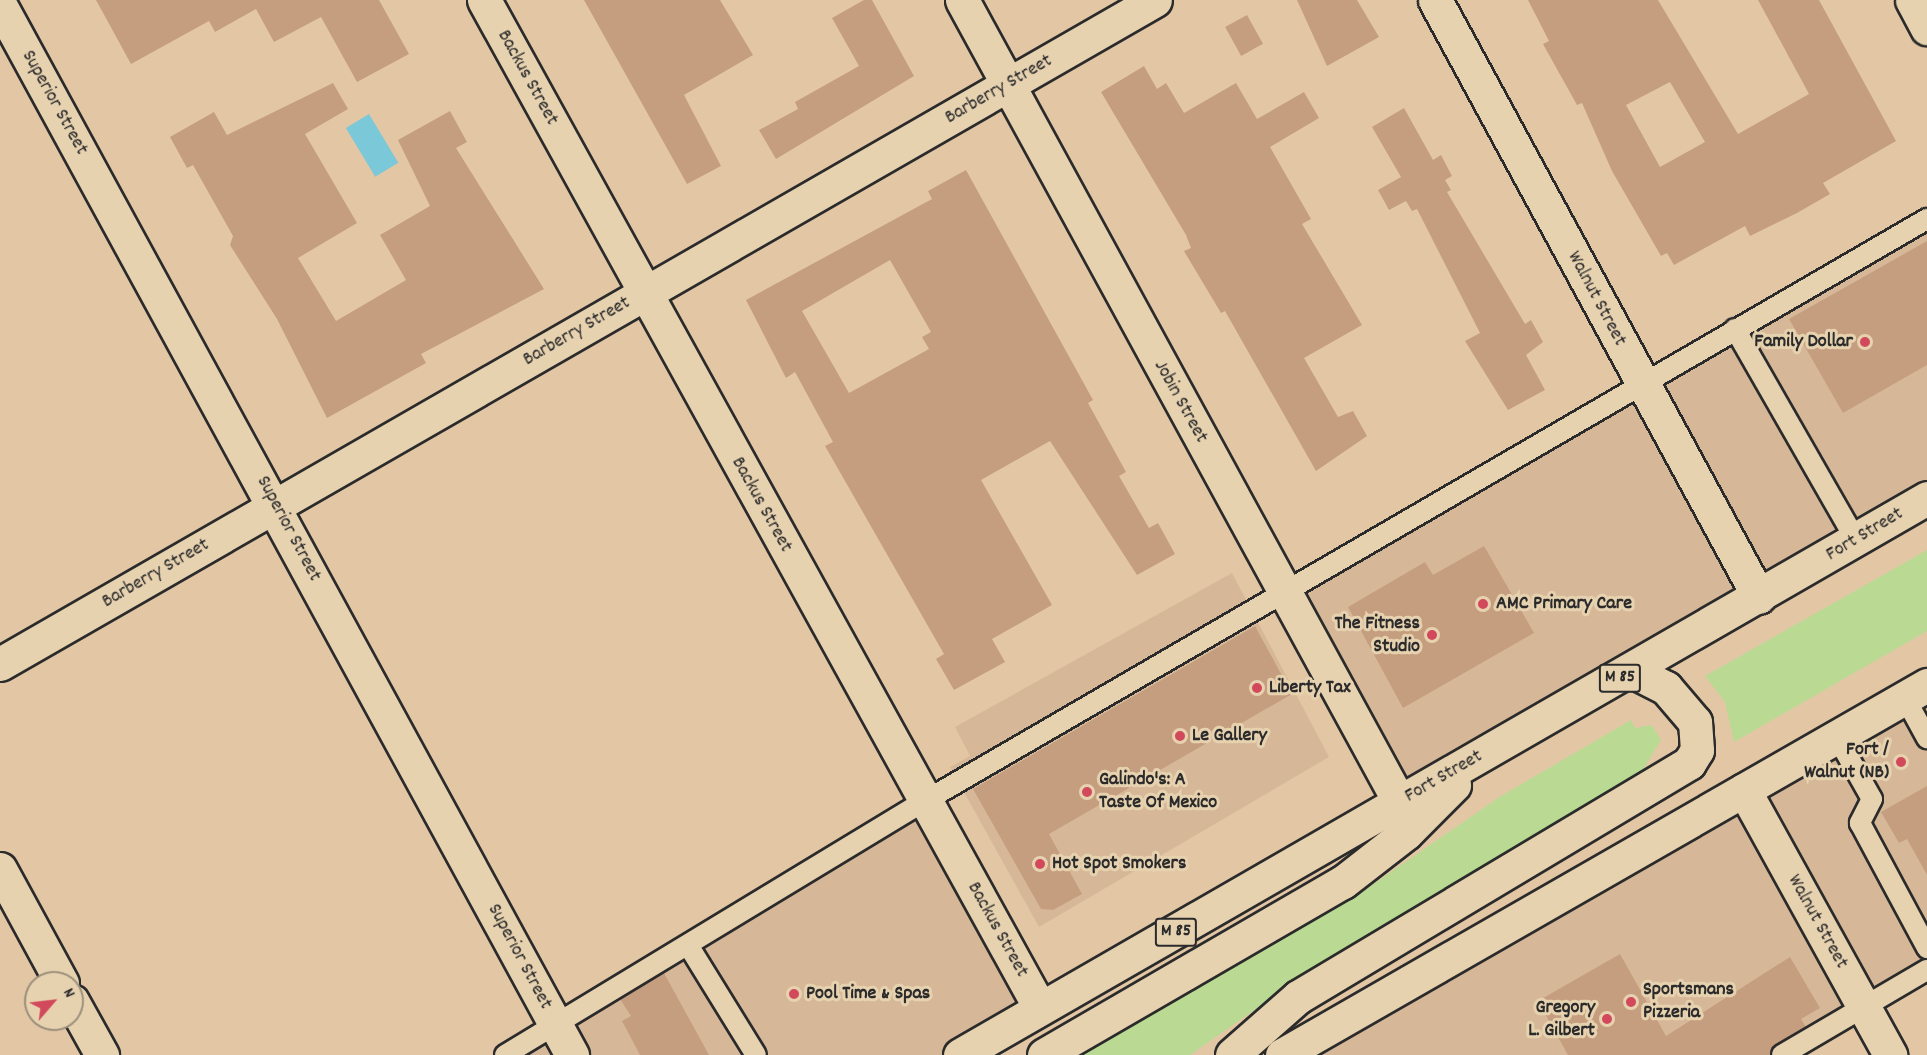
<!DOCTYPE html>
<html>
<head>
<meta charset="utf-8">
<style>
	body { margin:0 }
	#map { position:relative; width:1927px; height:1055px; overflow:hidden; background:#e3c7a5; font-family:Dekko,sans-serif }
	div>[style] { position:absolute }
	.built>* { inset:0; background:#d6b898 }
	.green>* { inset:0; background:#bada94 }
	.water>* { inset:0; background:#7bc8d9; transform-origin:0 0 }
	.building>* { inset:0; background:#c59e7f; transform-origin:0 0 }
	.roads { filter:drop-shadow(2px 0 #2b2b2b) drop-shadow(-2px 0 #2b2b2b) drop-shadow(0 2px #2b2b2b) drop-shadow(0 -2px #2b2b2b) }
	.lane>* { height:20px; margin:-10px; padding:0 10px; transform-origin:10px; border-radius:10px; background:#e7d2b0 }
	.street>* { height:33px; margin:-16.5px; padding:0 16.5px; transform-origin:16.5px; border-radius:16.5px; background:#e7d2b0 }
	.primary>* { height:33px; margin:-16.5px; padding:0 16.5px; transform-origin:16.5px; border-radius:16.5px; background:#e7d2b0 }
	.dots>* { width:16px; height:16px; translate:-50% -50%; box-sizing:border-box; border:3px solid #e7d2b0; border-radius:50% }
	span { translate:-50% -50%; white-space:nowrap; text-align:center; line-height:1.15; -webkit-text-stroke:6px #e7d2b0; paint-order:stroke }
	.shield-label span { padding:2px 4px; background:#e7d2b0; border:2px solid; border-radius:4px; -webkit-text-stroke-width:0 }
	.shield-label { font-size:18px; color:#2b2b2b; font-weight:700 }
	.street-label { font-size:20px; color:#2b2b2b }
	.poi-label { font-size:20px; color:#2b2b2b; font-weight:700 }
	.right { translate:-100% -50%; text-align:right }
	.left { translate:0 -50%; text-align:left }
	.north { position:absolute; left:24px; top:971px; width:60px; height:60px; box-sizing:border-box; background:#e7d2b0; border:2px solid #9c8f7b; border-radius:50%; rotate:62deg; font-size:16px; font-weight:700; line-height:24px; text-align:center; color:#2b2b2b }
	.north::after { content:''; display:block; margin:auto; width:21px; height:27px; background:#d1495b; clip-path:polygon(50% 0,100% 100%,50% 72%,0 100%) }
</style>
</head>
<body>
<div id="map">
	<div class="built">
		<i style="clip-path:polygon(1927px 219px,1927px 498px,1400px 803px,1283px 591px)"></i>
		<i style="clip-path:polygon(1232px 573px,1329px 757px,1039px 927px,950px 767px,970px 756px,955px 727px)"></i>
		<i style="clip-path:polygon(1927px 685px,1927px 970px,1782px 1055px,1284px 1055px)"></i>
		<i style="clip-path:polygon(925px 801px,1040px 1008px,960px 1055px,505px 1055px)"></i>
	</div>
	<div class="green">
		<i style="clip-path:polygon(1927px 550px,1927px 631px,1734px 742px,1725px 702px,1705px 676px)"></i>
		<i style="clip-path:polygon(1631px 720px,1635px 728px,1652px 725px,1661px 740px,1641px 773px,1312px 970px,1190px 1055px,1078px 1055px,1356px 896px,1501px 796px)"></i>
	</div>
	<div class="water">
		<i style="left:369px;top:114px;width:57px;height:27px;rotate:59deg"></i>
	</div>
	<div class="building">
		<i style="clip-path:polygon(96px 0,379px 0,409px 54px,357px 82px,321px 17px,274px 42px,256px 9px,215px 32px,209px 21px,131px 64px)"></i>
		<i style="clip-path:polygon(584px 0,720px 0,753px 55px,684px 95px,721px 166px,687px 184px)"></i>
		<i style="clip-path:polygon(864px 0,872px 0,914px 76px,776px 159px,759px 130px,798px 109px,795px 102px,859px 66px,832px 18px)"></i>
		<i style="clip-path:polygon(1297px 0,1357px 0,1379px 37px,1327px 66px)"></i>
		<i style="clip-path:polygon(evenodd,1528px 0,1658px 0,1738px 134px,1809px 94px,1758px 0,1819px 0,1896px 141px,1823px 183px,1830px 194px,1797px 213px,1750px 236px,1745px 226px,1674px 265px,1667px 253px,1661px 256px,1612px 171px,1582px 103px,1577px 105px,1543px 44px,1549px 41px,1528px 0,1670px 82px,1705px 142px,1660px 167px,1626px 105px,1670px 82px)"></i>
		<i style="left:1247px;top:15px;width:33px;height:25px;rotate:61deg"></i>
		<i style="clip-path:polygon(1144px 66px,1157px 89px,1166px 83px,1184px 113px,1236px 83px,1257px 119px,1304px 92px,1319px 118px,1270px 147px,1311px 219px,1302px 224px,1362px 325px,1304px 358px,1338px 417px,1353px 411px,1367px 436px,1316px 471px,1225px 311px,1221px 313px,1184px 251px,1191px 248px,1186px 235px,1101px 92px)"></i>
		<i style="clip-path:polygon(333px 83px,348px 109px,305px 134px,357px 223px,298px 258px,336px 321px,406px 280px,380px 235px,430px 206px,398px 140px,450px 111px,467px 142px,456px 148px,544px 289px,421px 354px,426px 363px,327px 418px,277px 319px,230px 245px,233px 236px,193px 165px,187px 168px,170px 137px,214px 112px,227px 135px)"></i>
		<i style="clip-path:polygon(1404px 108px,1433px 160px,1441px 155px,1452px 176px,1445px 180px,1451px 190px,1447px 192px,1525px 324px,1531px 320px,1543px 342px,1526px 355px,1545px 390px,1508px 410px,1465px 341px,1480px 333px,1417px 209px,1412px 211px,1406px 201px,1389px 210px,1378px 190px,1401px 177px,1372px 127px)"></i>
		<i style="clip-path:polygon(evenodd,966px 170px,1093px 400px,1088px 403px,1126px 472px,1119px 476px,1149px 528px,1158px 523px,1175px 554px,1137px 575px,1050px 441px,981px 480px,1052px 605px,992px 639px,1005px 662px,954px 690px,936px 659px,944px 654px,825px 446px,833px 442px,795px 372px,786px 378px,746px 300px,932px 199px,928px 191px,966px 170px,890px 260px,931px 332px,922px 337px,929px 349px,849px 393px,802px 311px,890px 260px)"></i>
		<i style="clip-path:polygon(1927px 241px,1927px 365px,1843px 413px,1789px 319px)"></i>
		<i style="clip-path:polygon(1484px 546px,1534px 633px,1403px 708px,1348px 607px,1425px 562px,1433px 575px)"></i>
		<i style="clip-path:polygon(1255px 626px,1292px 694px,1049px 834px,1082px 894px,1053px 910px,1041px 909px,973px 789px)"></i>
		<i style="clip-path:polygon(1927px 786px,1927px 875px,1907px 839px,1899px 843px,1881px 812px)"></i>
		<i style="clip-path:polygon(1620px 954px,1666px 1036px,1790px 957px,1820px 1008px,1801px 1019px,1806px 1027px,1776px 1045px,1770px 1055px,1568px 1055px,1538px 1001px)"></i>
		<i style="clip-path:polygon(664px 973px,709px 1055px,640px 1055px,622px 1021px,631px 1016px,620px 999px)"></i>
	</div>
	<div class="roads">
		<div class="lane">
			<i style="left:1735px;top:329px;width:243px;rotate:60.2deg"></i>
			<i style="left:1905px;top:698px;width:46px;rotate:61.2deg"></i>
			<i style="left:1837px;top:737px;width:71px;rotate:60.6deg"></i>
			<i style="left:1872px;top:799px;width:27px;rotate:117deg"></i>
			<i style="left:1860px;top:823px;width:142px;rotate:61.8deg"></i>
			<i style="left:688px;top:945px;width:129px;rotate:58.3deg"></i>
			<i style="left:505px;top:1055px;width:491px;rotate:-31.2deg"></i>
			<i style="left:925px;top:801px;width:1159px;rotate:-30.15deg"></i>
			<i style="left:1782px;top:1055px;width:168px;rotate:-30.4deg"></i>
		</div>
		<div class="street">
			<i style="left:484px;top:0;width:1151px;rotate:61.12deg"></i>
			<i style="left:962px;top:0;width:915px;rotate:61.39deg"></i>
			<i style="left:1435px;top:0;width:679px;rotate:61.51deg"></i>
			<i style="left:1912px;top:0;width:32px;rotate:62deg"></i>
			<i style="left:0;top:5px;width:1196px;rotate:61.42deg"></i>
			<i style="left:0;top:664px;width:1332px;rotate:-29.89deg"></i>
			<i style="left:1744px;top:790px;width:303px;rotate:61.1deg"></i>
			<i style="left:0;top:869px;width:130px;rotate:61.5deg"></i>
			<i style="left:72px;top:1001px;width:62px;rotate:60.9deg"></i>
		</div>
		<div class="primary">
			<i style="left:960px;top:1055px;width:1116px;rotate:-29.94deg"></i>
			<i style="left:1044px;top:1055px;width:345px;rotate:-30.1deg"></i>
			<i style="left:1343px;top:882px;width:80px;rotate:-37.9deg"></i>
			<i style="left:1406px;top:833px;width:68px;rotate:-45deg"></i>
			<i style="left:1232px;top:1055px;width:88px;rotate:-41.3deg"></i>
			<i style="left:1298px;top:997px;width:456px;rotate:-30.9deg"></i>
			<i style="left:1689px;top:763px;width:15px;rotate:-58deg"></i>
			<i style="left:1697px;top:750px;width:28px;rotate:-94deg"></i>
			<i style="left:1695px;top:722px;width:45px;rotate:-130.5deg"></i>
			<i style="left:1666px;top:688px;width:37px;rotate:-153deg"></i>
			<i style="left:1282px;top:1055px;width:744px;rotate:-29.84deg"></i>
		</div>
	</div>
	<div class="dots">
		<i style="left:1865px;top:342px;background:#d1495b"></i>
		<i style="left:1483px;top:604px;background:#d1495b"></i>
		<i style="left:1432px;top:635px;background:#d1495b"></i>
		<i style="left:1257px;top:688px;background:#d1495b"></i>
		<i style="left:1180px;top:736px;background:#d1495b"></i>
		<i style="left:1901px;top:762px;background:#d1495b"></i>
		<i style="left:1087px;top:792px;background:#d1495b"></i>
		<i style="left:1040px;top:864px;background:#d1495b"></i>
		<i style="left:794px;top:994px;background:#d1495b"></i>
		<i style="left:1631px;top:1002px;background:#d1495b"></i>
		<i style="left:1607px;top:1019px;background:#d1495b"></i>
	</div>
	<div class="shield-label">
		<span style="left:1620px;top:678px">M 85</span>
		<span style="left:1176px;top:932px">M 85</span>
	</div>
	<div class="street-label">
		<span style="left:527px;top:78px;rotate:61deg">Backus Street</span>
		<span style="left:999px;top:90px;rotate:-30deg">Barberry Street</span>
		<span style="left:54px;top:103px;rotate:61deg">Superior Street</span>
		<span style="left:1596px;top:299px;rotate:62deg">Walnut Street</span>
		<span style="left:577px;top:332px;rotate:-30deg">Barberry Street</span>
		<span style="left:1180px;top:402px;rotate:61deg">Jobin Street</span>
		<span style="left:761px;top:505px;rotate:61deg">Backus Street</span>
		<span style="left:288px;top:529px;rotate:62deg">Superior Street</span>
		<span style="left:1865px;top:535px;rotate:-31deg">Fort Street</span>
		<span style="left:156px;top:574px;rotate:-30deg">Barberry Street</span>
		<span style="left:1444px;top:777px;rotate:-30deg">Fort Street</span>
		<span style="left:1817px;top:922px;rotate:61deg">Walnut Street</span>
		<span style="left:997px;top:930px;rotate:61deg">Backus Street</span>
		<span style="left:519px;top:957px;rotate:62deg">Superior Street</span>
	</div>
	<div class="poi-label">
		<span class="right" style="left:1853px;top:342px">Family Dollar</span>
		<span class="left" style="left:1496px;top:604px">AMC Primary Care</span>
		<span class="right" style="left:1420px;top:636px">The Fitness<br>Studio</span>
		<span class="left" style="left:1269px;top:688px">Liberty Tax</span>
		<span class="left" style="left:1192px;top:736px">Le Gallery</span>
		<span class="right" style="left:1889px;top:762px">Fort /<br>Walnut (NB)</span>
		<span class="left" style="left:1099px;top:792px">Galindo's: A<br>Taste Of Mexico</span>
		<span class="left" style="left:1052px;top:864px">Hot Spot Smokers</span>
		<span class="left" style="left:1643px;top:1002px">Sportsmans<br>Pizzeria</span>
		<span class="left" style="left:806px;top:994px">Pool Time &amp; Spas</span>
		<span class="right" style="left:1595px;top:1020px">Gregory<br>L. Gilbert</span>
	</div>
	<div class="north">N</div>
</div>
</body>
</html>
